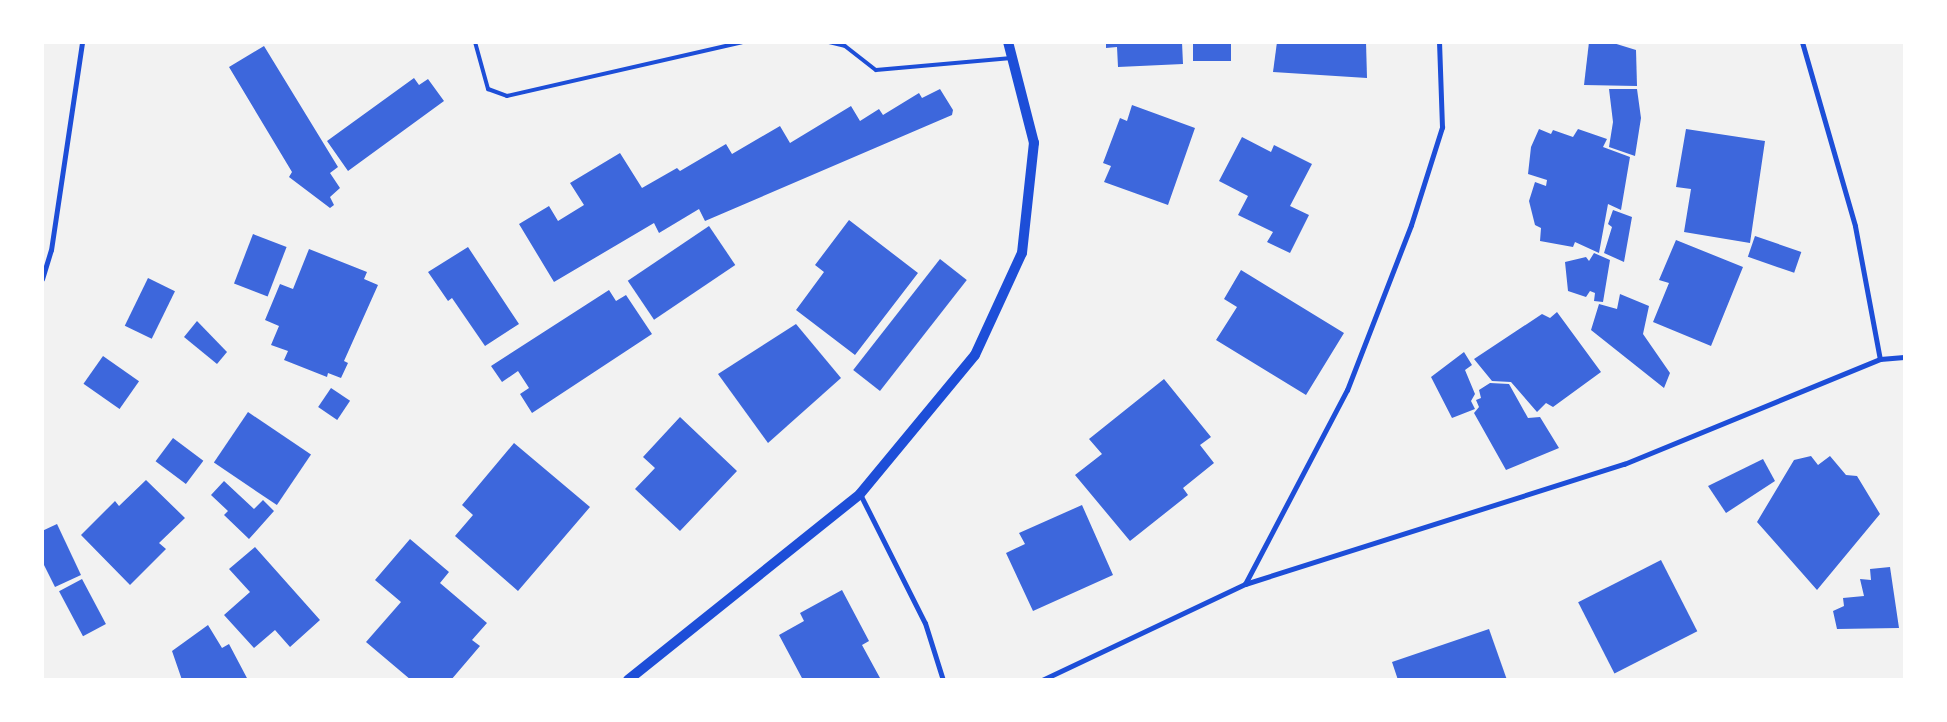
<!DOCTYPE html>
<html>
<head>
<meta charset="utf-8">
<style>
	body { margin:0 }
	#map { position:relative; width:1947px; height:722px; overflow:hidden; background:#f2f2f2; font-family:"Exo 2",sans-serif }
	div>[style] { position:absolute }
	.building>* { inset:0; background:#3d67dc; transform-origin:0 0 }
	.service>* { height:4px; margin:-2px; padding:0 2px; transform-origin:2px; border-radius:2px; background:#1d4ed8 }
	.minor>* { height:5px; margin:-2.5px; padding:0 2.5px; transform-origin:2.5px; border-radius:2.5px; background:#1d4ed8 }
	.secondary>* { height:10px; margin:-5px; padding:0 5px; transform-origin:5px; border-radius:5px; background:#1d4ed8 }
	span { translate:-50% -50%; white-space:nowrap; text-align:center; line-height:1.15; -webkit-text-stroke:4.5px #fff; paint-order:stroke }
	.frame { position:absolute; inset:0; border:44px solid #fff; pointer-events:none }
</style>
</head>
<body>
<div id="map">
	<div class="building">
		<i style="clip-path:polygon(1106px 42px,1182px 42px,1183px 64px,1118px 67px,1117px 47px,1106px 48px)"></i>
		<i style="left:1193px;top:42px;width:38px;height:19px"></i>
		<i style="clip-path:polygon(1277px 42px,1366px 42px,1367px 78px,1273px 72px)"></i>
		<i style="clip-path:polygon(1589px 42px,1610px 42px,1636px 50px,1637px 86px,1584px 85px)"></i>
		<i style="clip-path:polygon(264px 46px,338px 167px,330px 173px,340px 188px,330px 197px,334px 205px,330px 208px,289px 177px,292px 172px,229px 67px)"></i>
		<i style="clip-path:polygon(414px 78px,419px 85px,428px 79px,444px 101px,348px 171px,327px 141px)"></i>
		<i style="clip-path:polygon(940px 89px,953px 110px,952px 115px,705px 221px,699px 209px,659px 233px,654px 223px,554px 282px,519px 224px,549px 206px,558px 221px,584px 205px,570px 183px,620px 153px,642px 188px,677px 168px,680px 171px,726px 144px,732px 154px,780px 126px,790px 143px,851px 106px,860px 121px,879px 109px,883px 115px,919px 93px,922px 98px)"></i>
		<i style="clip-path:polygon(1609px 89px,1637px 89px,1641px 118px,1635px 156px,1609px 147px,1613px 122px)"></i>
		<i style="clip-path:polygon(1132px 105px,1195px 128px,1168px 205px,1104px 182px,1111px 166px,1103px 163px,1120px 118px,1127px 121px)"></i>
		<i style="clip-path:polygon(1539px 129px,1551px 134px,1553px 130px,1573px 137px,1578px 129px,1607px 139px,1603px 147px,1630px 157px,1621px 210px,1608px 204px,1599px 253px,1575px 242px,1573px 247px,1540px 241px,1541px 228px,1535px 225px,1529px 201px,1535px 182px,1546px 186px,1547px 180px,1528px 174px,1531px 147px)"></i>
		<i style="clip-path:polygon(1686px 129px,1765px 141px,1750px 243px,1684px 232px,1691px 189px,1676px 187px)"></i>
		<i style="clip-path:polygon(1242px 137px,1271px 152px,1274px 145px,1312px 164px,1290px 206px,1309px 215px,1290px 253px,1267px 242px,1273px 232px,1238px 215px,1248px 196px,1219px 181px)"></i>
		<i style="clip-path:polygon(1613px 210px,1632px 217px,1624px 262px,1604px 253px,1612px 227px,1608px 224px)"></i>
		<i style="clip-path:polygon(849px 220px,918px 273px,855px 355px,796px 310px,824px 272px,815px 265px)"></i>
		<i style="left:709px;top:226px;width:47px;height:98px;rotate:56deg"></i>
		<i style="left:253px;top:234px;width:36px;height:53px;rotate:21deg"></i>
		<i style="left:1755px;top:236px;width:49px;height:22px;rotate:19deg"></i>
		<i style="clip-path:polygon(1676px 240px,1743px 267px,1711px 346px,1653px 322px,1669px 283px,1659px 280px)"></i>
		<i style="clip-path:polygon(468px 247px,519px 324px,485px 346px,452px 298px,448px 301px,428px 272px)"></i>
		<i style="clip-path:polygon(309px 249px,367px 272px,364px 279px,378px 285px,344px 361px,348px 363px,341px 378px,328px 373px,327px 377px,284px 360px,288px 351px,271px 345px,279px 326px,265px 320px,280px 284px,293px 289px)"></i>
		<i style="clip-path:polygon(1594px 253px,1610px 260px,1603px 302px,1594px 301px,1595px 293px,1590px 291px,1586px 297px,1568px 291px,1565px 262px,1586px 257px,1589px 261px)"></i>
		<i style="left:940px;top:259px;width:34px;height:141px;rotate:38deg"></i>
		<i style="clip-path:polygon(1241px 270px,1344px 333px,1306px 395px,1216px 340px,1237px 307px,1224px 299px)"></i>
		<i style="left:148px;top:278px;width:30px;height:53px;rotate:26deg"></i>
		<i style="clip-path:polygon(609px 290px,616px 301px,626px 295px,652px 334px,532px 413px,520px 394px,529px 388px,518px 371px,502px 382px,491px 366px)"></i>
		<i style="clip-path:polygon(1620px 294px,1649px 306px,1643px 334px,1670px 373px,1664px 388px,1591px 330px,1599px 304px,1617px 309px)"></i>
		<i style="clip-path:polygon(1557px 312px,1601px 372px,1553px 407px,1546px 403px,1537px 412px,1511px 382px,1492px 381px,1474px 359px,1542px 314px,1550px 318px)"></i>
		<i style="clip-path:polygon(197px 321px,227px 352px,217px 364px,184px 337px)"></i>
		<i style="clip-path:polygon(796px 324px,841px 378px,768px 443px,718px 374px)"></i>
		<i style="clip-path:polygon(1464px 352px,1472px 365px,1465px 370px,1475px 394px,1471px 401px,1475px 409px,1452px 418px,1431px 377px)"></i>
		<i style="left:103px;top:356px;width:44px;height:34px;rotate:35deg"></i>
		<i style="clip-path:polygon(1164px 379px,1211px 437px,1200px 445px,1214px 463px,1183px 488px,1188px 495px,1130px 541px,1075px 475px,1102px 454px,1089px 439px)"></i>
		<i style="clip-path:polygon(1490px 383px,1509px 384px,1528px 418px,1540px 417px,1559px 448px,1506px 470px,1474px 413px,1479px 407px,1476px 400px,1481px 398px,1479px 390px)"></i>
		<i style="left:331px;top:388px;width:23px;height:23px;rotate:34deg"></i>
		<i style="left:248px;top:412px;width:76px;height:61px;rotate:34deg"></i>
		<i style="clip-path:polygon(680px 417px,737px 471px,680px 531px,635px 489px,655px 468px,643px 457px)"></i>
		<i style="left:173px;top:438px;width:38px;height:29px;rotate:37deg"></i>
		<i style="clip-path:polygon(514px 443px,590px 507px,518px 591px,455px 536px,473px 515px,462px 505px)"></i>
		<i style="clip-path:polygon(1811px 456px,1818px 465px,1830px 456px,1846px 475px,1857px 476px,1880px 514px,1817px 590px,1757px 522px,1794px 460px)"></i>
		<i style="clip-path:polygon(1763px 459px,1775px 481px,1726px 513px,1708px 486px)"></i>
		<i style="clip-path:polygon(146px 480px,185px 518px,159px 543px,166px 549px,130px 585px,81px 535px,115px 501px,119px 506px)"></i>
		<i style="clip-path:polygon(224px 481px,254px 509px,263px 500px,274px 511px,249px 539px,224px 515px,228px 511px,211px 495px)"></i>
		<i style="clip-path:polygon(1082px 505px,1113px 575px,1033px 611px,1006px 553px,1025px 544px,1019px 533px)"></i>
		<i style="clip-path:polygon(57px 524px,81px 575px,55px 587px,42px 561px,42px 531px)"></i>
		<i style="clip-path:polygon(410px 539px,449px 572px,440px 583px,487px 623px,472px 640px,480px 646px,451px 680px,411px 680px,366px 642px,401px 602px,375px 580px)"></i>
		<i style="clip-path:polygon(255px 547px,320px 620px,290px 647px,275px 630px,254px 648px,224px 615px,250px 592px,229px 569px)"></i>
		<i style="left:1661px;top:560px;width:80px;height:93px;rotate:63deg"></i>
		<i style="clip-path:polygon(1890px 567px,1899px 628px,1837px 629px,1833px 611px,1844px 606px,1843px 598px,1864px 596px,1860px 579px,1871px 580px,1870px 569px)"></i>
		<i style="left:82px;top:579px;width:51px;height:26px;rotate:62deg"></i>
		<i style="clip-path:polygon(842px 590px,869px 641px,862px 645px,880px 678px,803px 680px,779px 635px,804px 621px,800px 613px)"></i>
		<i style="clip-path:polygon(208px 625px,222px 648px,229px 644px,248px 680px,182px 680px,172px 651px)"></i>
		<i style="clip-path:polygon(1489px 629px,1507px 680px,1398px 680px,1392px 662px)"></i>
	</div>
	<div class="service">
		<i style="left:475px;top:42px;width:49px;rotate:74.5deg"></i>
		<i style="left:488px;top:89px;width:20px;rotate:20deg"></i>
		<i style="left:507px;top:96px;width:241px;rotate:-12.9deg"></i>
		<i style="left:829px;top:42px;width:16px;rotate:14deg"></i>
		<i style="left:845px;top:46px;width:39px;rotate:38deg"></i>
		<i style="left:876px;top:70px;width:136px;rotate:-5.1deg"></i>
	</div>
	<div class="minor">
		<i style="left:1802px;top:42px;width:191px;rotate:73.9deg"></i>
		<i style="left:1855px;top:226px;width:135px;rotate:79.4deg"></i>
		<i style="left:42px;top:279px;width:30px;rotate:-73deg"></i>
		<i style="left:51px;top:250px;width:210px;rotate:-81.5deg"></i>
		<i style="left:860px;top:494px;width:144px;rotate:63.3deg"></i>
		<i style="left:925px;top:623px;width:60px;rotate:72.5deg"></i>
		<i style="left:1245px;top:584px;width:398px;rotate:-17.6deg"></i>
		<i style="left:1624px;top:464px;width:277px;rotate:-22.3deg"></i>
		<i style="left:1880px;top:359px;width:24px;rotate:-5deg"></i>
		<i style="left:1042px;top:680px;width:225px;rotate:-25.3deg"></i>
		<i style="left:1245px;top:584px;width:219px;rotate:-62.3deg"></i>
		<i style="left:1347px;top:390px;width:177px;rotate:-68.8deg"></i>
		<i style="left:1411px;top:225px;width:103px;rotate:-72.4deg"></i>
		<i style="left:1442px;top:127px;width:85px;rotate:-92deg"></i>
	</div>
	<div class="secondary">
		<i style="left:628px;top:680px;width:297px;rotate:-38.7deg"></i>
		<i style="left:860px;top:494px;width:180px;rotate:-50.4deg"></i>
		<i style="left:975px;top:355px;width:112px;rotate:-65.3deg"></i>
		<i style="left:1022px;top:253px;width:111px;rotate:-83.8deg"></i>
		<i style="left:1034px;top:143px;width:104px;rotate:-104.4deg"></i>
	</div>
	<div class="frame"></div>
</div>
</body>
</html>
